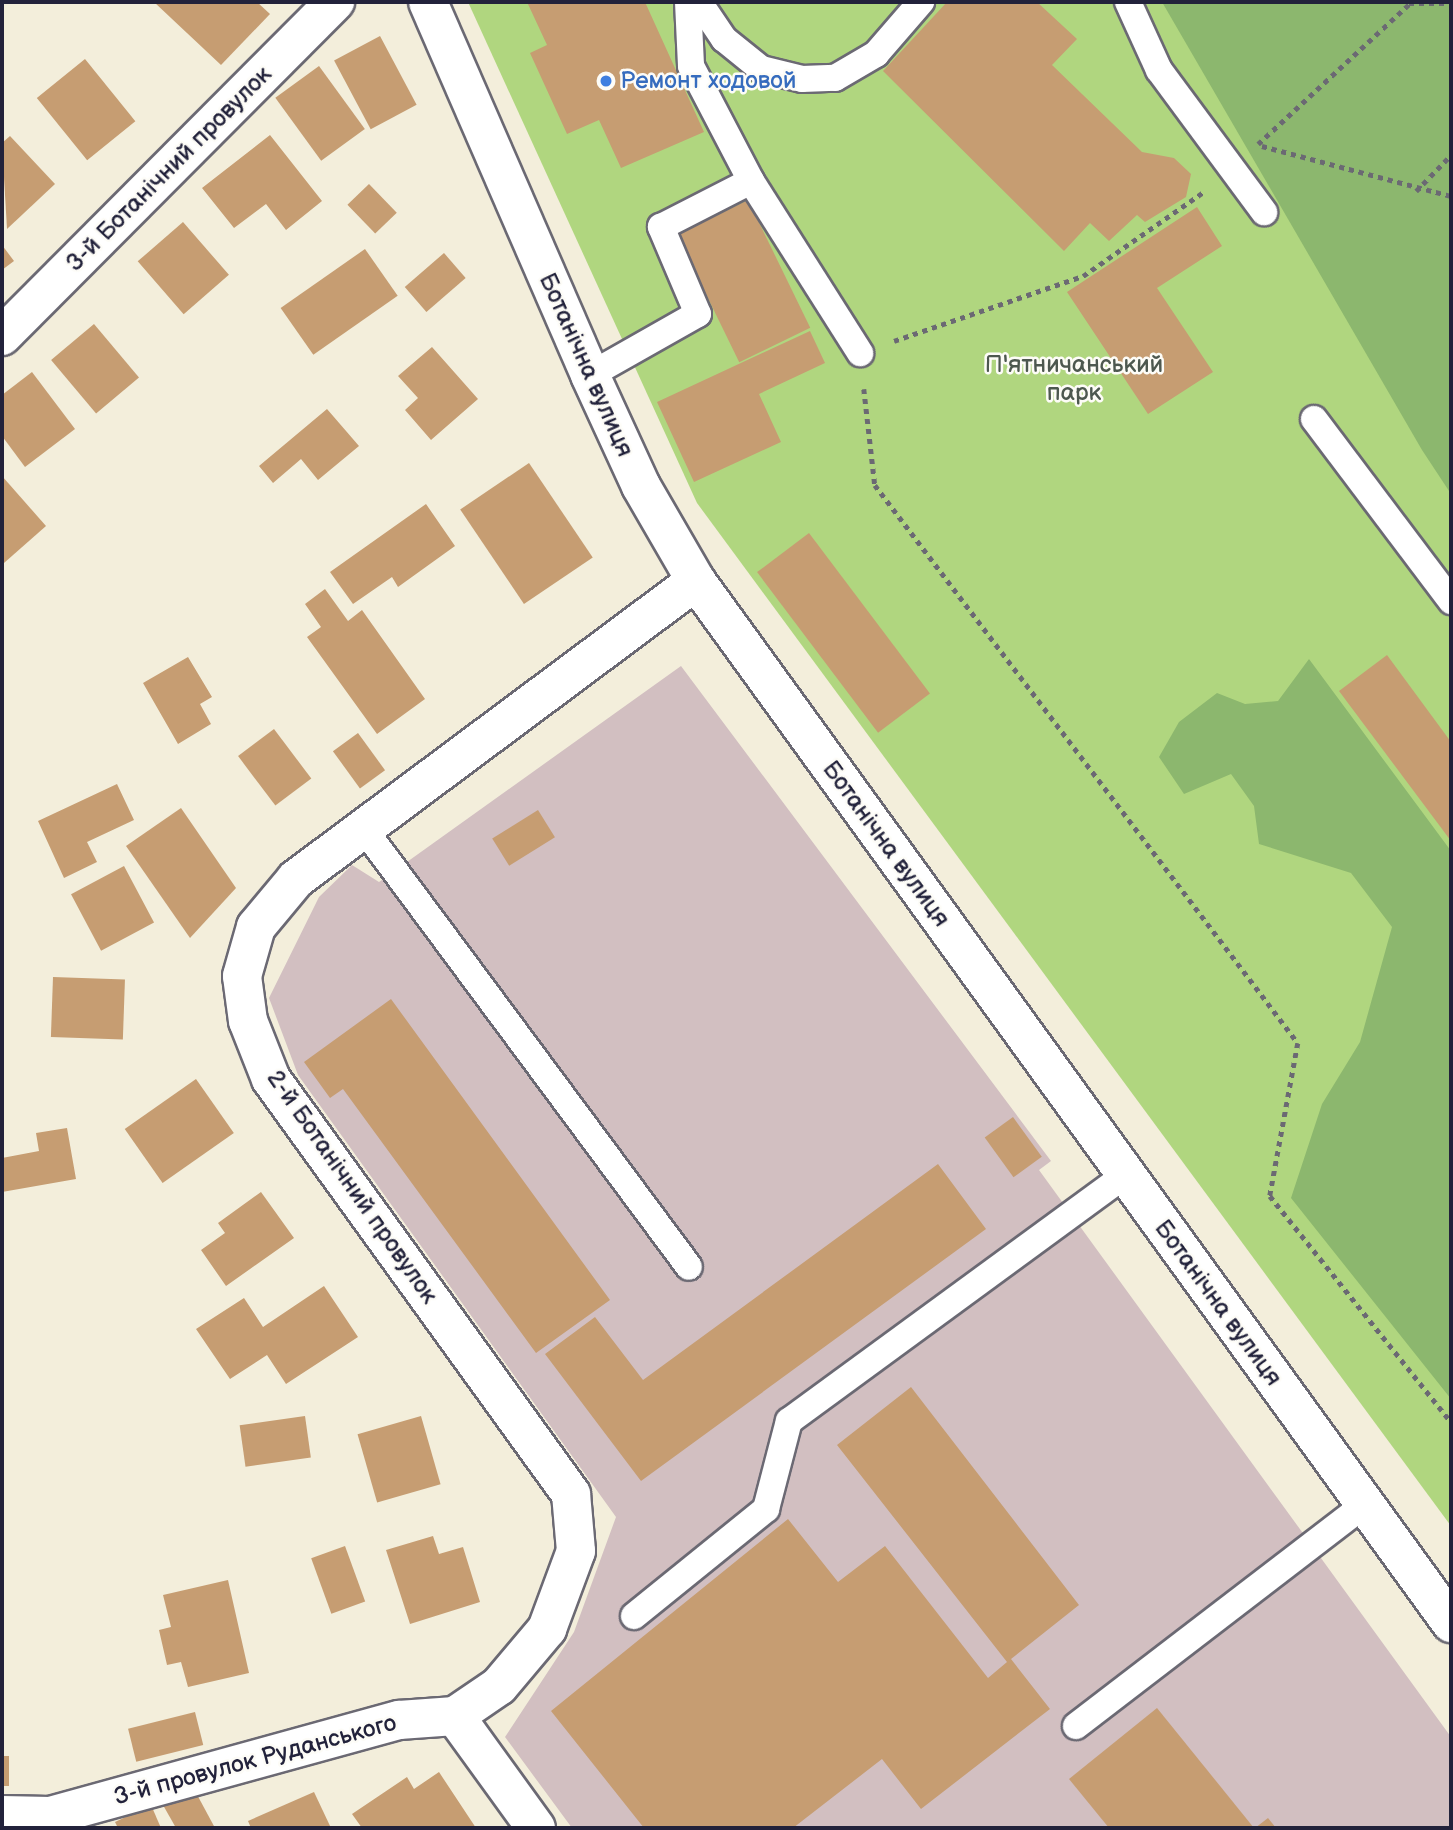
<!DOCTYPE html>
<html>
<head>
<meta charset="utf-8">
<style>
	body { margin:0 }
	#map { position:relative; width:1453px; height:1830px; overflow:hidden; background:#f3eedb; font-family:"Balsamiq Sans",sans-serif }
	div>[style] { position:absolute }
	.industrial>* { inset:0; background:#d2bfc1 }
	.green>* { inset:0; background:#b0d67f }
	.forest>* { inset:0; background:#8cb76e }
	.building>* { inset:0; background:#c69d72; transform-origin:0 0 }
	.path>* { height:4.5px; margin-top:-2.25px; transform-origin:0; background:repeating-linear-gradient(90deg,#6b6973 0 5px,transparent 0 10px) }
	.roads { filter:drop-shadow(2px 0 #6b6973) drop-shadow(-2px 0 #6b6973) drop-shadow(0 2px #6b6973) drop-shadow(0 -2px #6b6973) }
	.lane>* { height:26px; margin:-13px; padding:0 13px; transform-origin:13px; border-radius:13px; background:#fff }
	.street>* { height:38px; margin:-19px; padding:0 19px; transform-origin:19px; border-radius:19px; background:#fff }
	.dots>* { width:19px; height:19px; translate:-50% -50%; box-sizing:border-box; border:4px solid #fdfcf7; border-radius:50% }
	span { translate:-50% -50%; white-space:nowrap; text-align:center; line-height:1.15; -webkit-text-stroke:5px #fdfcf7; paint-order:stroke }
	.shop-label { font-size:24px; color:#366cbe }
	.left { translate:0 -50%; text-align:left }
	.street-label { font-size:24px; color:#22223b }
	.park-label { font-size:24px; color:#4d584f }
	.frame { position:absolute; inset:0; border:4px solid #22223b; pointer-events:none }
</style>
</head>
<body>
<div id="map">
	<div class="industrial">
		<i style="clip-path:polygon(681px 666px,1051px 1161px,1039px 1170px,1451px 1737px,1451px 1828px,572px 1828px,505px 1737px,574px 1632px,616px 1517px,298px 1075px,269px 998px,319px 897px,352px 865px,379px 882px)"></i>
	</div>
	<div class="green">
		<i style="clip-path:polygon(468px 2px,1451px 2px,1451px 1526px,697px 503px)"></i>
	</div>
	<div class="forest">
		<i style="clip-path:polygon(1162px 2px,1451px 2px,1451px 494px,1422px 450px)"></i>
		<i style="clip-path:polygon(1309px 659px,1451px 851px,1451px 1399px,1291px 1198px,1322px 1104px,1360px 1042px,1392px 927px,1351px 873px,1259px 844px,1254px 806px,1231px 774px,1184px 794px,1159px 757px,1179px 722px,1217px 693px,1245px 704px,1278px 701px)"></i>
	</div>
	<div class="building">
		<i style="clip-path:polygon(154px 2px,257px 2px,270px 14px,221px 65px)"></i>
		<i style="clip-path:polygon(527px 2px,645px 2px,704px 132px,621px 168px,599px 120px,567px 134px,530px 53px,547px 45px)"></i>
		<i style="clip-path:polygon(947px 2px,1037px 2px,1077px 39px,1052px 65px,1142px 152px,1174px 158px,1191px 174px,1186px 197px,1145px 222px,1137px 215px,1109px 241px,1090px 223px,1064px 251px,883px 71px)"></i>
		<i style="left:380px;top:36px;width:78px;height:52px;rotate:62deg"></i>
		<i style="left:85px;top:59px;width:80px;height:62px;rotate:51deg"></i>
		<i style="left:319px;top:66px;width:78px;height:54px;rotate:54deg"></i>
		<i style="clip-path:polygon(270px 135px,322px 201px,286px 230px,266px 204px,234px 228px,202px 188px)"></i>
		<i style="clip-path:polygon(10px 136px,55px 184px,7px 229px,2px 143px)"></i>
		<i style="left:369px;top:184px;width:40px;height:30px;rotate:46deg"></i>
		<i style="left:748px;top:200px;width:142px;height:79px;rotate:64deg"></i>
		<i style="clip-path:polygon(1197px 207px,1222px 246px,1157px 288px,1213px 372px,1148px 414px,1067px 292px)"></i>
		<i style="left:183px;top:222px;width:70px;height:60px;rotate:49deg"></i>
		<i style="clip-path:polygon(2px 245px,14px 261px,2px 270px)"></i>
		<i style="left:365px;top:249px;width:57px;height:103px;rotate:55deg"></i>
		<i style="left:444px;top:253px;width:33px;height:52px;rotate:49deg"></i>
		<i style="left:94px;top:324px;width:70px;height:56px;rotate:50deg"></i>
		<i style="clip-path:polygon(810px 331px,825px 363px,759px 394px,781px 442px,694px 482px,657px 402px)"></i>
		<i style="clip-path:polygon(432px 347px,478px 399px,431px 440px,405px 410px,418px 398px,398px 376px)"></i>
		<i style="clip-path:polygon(32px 372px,75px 429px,25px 467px,2px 436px,2px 395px)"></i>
		<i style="clip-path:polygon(327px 409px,359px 446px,318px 480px,301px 459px,273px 483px,259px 466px)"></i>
		<i style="left:529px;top:463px;width:114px;height:83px;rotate:56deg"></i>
		<i style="clip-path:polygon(2px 476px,46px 526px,4px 563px,2px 560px)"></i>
		<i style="clip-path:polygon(426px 504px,455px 546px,398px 587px,392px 577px,353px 604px,330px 572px)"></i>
		<i style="left:809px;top:533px;width:201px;height:65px;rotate:53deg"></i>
		<i style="clip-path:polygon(325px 589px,348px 621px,362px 610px,425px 699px,377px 734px,307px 637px,321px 627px,305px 604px)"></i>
		<i style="clip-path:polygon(1387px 655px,1451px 742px,1451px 841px,1339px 691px)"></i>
		<i style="clip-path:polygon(188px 657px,212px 697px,200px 704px,211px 724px,178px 744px,143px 683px)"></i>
		<i style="left:274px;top:729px;width:62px;height:45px;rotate:53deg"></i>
		<i style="left:358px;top:733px;width:46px;height:31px;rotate:54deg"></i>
		<i style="clip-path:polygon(117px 784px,134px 820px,87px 842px,97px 862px,64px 878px,38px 821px)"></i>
		<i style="clip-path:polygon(181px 808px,236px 888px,190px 938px,126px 846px)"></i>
		<i style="left:538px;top:810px;width:32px;height:54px;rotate:58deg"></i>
		<i style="left:124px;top:866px;width:64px;height:60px;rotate:62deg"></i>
		<i style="left:53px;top:977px;width:72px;height:60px;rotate:2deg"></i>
		<i style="clip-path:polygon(391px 999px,610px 1300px,536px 1353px,343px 1089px,330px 1098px,304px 1062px)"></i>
		<i style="left:196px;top:1079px;width:66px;height:87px;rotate:55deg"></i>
		<i style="left:1013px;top:1117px;width:49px;height:35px;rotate:54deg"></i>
		<i style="clip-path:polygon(67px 1128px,76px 1179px,2px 1192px,2px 1158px,39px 1151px,36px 1133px)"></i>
		<i style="clip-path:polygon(938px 1164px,986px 1229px,641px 1481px,545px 1354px,595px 1317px,643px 1380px)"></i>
		<i style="clip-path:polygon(261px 1192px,294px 1238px,226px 1286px,201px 1250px,225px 1233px,218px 1223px)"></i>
		<i style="clip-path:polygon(324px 1286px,358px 1337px,286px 1384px,267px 1355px,230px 1379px,196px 1329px,244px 1298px,263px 1327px)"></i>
		<i style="clip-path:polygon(911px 1387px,1079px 1605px,1011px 1659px,1050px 1709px,921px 1809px,882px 1759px,793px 1828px,644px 1828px,551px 1711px,788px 1519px,838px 1582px,885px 1546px,988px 1678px,1007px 1662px,837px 1445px)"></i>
		<i style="left:305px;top:1416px;width:42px;height:66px;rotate:82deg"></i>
		<i style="left:421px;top:1416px;width:71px;height:66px;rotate:74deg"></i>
		<i style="clip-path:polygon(433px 1536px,439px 1554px,463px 1547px,480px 1602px,410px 1624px,386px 1550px)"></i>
		<i style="left:345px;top:1546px;width:59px;height:36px;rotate:70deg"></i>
		<i style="clip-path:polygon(228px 1580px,249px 1673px,188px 1687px,181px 1662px,167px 1665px,159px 1630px,171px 1627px,163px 1595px)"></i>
		<i style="clip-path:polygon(1157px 1708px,1254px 1828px,1109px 1828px,1069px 1779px)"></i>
		<i style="left:195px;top:1712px;width:34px;height:69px;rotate:76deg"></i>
		<i style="left:2px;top:1756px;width:7px;height:30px"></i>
		<i style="clip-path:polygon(439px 1772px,476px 1828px,362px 1828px,352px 1814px,407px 1777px,414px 1789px)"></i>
		<i style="clip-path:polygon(194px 1789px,215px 1828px,176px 1828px,163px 1805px)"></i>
		<i style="clip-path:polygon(314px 1792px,331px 1828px,251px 1828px,248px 1821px)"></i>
		<i style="clip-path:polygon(151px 1805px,161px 1828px,118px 1828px,115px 1822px)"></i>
		<i style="clip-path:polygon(1268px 1818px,1276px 1828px,1255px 1828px)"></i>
	</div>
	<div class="path">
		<i style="left:1258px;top:144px;width:206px;rotate:-42.8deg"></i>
		<i style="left:1409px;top:4px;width:42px"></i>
		<i style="left:1262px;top:146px;width:196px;rotate:14.8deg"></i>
		<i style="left:1416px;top:191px;width:50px;rotate:-45.8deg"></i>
		<i style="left:894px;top:341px;width:200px;rotate:-19deg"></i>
		<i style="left:1083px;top:276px;width:149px;rotate:-34.9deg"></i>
		<i style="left:864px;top:389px;width:97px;rotate:83.5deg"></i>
		<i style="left:875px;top:485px;width:700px;rotate:52.84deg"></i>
		<i style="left:1298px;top:1043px;width:156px;rotate:100.4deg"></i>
		<i style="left:1270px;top:1196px;width:290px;rotate:51.3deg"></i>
	</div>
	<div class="roads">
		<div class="lane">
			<i style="left:688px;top:2px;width:64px;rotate:87.3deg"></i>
			<i style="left:691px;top:66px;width:130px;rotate:62.4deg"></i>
			<i style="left:751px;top:181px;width:204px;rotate:57.6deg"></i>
			<i style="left:699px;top:2px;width:45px;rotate:56deg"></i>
			<i style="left:724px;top:39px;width:48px;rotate:39deg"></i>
			<i style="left:761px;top:69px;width:42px;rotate:13.7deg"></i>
			<i style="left:802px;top:79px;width:33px;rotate:-2deg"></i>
			<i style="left:835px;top:78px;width:48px;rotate:-30.3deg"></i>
			<i style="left:876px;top:54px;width:69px;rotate:-49.1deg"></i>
			<i style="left:1128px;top:2px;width:75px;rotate:65.5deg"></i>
			<i style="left:1159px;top:70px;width:177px;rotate:53.5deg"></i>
			<i style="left:590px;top:375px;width:124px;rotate:-29.5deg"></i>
			<i style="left:698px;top:314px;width:95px;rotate:-113deg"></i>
			<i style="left:661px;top:227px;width:101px;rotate:-27.1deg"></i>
			<i style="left:1314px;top:419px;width:228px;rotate:53deg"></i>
			<i style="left:364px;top:829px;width:545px;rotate:53.42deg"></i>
			<i style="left:634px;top:1616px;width:170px;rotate:-39deg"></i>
			<i style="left:766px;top:1509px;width:91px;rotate:-75.4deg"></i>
			<i style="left:789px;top:1421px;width:416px;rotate:-36.2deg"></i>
			<i style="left:1076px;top:1726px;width:364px;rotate:-37.5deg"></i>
		</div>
		<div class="street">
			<i style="left:428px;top:2px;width:407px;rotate:66.5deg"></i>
			<i style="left:590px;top:375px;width:122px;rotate:65.3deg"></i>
			<i style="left:641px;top:486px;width:110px;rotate:59.9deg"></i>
			<i style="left:696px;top:581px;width:1287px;rotate:54.07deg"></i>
			<i style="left:2px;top:336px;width:472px;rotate:-45.1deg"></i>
			<i style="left:455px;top:1716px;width:53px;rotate:-34.3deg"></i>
			<i style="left:499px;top:1686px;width:75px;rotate:-49.9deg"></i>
			<i style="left:547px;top:1629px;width:83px;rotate:-69.6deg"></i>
			<i style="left:576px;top:1551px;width:57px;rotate:-95deg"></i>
			<i style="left:571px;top:1494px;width:512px;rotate:-125.86deg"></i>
			<i style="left:271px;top:1079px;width:62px;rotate:-111.6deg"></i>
			<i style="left:248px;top:1021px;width:45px;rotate:-97.6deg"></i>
			<i style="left:242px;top:976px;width:51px;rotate:-74.1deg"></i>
			<i style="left:256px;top:927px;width:62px;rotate:-50.2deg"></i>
			<i style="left:296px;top:879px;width:499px;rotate:-36.7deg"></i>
			<i style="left:2px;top:1815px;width:48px;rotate:1.2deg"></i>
			<i style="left:50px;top:1816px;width:362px;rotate:-15.4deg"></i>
			<i style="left:399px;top:1720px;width:56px;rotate:-4.1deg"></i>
			<i style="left:455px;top:1716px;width:138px;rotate:54.1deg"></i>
		</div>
	</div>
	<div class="dots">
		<i style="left:606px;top:81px;background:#3f7fe0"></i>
	</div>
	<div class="shop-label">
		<span class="left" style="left:620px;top:81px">Ремонт ходовой</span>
	</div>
	<div class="street-label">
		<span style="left:169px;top:169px;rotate:-45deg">3-й Ботанічний провулок</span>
		<span style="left:586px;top:365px;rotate:66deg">Ботанічна вулиця</span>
		<span style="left:886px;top:844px;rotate:54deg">Ботанічна вулиця</span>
		<span style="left:352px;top:1187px;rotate:55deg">2-й Ботанічний провулок</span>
		<span style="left:1218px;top:1303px;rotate:54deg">Ботанічна вулиця</span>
		<span style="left:255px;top:1760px;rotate:-15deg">3-й провулок Руданського</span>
	</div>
	<div class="park-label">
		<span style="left:1074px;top:379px">П'ятничанський<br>парк</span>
	</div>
	<div class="frame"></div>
</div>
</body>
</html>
